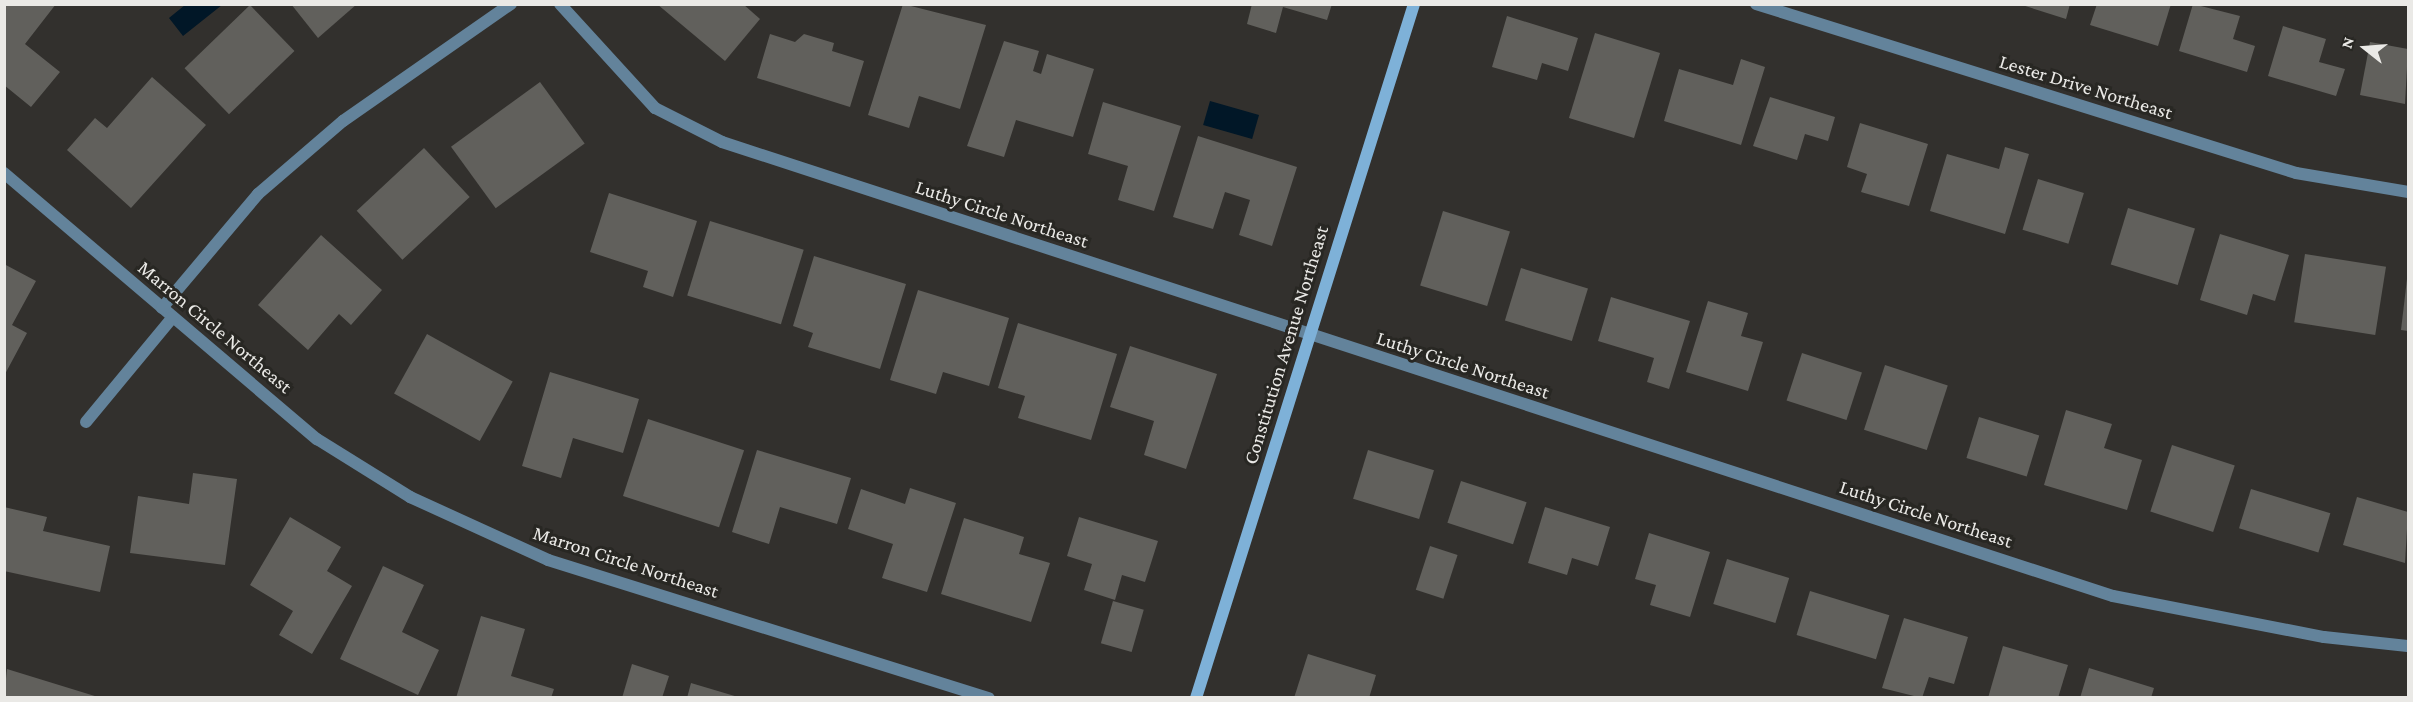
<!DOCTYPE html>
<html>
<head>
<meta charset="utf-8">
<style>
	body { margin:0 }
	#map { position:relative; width:2413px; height:702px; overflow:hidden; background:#32302d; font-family:"Crimson Pro",serif }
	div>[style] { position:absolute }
	.water>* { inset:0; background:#011727; transform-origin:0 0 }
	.building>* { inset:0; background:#61605c; transform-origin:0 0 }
	.street>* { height:12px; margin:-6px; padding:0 6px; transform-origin:6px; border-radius:6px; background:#63839b }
	.secondary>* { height:12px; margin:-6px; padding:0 6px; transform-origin:6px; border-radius:6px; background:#7eb1d8 }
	span { translate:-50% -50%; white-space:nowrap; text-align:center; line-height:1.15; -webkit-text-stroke:6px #282723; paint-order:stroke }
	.street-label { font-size:20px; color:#eae9e6 }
	.frame { position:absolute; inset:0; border:6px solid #eae9e6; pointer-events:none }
	.north { position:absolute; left:2335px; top:18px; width:60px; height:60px; -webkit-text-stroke:4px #282723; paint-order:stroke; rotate:287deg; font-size:16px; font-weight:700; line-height:24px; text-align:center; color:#eae9e6 }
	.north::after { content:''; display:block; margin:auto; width:21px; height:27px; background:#eae9e6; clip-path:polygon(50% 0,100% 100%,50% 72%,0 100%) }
</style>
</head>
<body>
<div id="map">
	<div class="water">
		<i style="clip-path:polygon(185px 5px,185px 4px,222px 5px,183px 36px,169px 18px)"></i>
		<i style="left:1210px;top:101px;width:51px;height:25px;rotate:16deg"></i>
	</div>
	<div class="building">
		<i style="clip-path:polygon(4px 4px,56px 4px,25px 44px,60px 72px,31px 107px,4px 85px)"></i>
		<i style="clip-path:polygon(291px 4px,357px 4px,318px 38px)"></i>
		<i style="clip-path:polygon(657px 4px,743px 4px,760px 19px,725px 61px)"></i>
		<i style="clip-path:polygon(903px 4px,986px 25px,960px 109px,919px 96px,909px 128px,868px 115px)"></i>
		<i style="clip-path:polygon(1252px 4px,1332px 4px,1327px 20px,1283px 7px,1276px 33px,1247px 24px)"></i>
		<i style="clip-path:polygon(2019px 4px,2070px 4px,2066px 19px)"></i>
		<i style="clip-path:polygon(2097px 4px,2171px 4px,2158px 46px,2090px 25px)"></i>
		<i style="clip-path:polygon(2193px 4px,2240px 16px,2233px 39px,2255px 46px,2247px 72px,2179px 51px)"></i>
		<i style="left:250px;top:5px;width:64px;height:91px;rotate:46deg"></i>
		<i style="clip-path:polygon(1507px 16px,1578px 38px,1568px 71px,1542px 63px,1537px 80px,1492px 67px)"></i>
		<i style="clip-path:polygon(2283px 26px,2326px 39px,2319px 62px,2345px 69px,2336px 96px,2268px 76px)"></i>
		<i style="left:1595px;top:33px;width:68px;height:89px;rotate:17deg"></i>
		<i style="clip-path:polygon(770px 34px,795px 42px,804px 34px,834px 43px,832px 51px,864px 61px,850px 107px,757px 78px)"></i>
		<i style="clip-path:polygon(1004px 41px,1039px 51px,1033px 71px,1041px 74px,1047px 54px,1094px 69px,1073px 137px,1016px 120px,1004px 157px,967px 146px)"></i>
		<i style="clip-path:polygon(2370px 42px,2408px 49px,2405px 104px,2360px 95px)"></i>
		<i style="clip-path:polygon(1741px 59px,1765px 67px,1741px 145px,1664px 121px,1679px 69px,1733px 85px)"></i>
		<i style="clip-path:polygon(152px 77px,206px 125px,131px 208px,67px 150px,95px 118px,107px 128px)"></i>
		<i style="left:540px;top:82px;width:76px;height:110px;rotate:54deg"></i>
		<i style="clip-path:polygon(1770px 97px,1835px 117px,1828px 141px,1805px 134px,1797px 160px,1753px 146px)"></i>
		<i style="clip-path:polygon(1103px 102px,1181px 126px,1154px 211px,1118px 200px,1128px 166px,1088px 154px)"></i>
		<i style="clip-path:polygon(1860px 123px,1928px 144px,1909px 206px,1861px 192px,1867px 174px,1847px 167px)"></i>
		<i style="clip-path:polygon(1198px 136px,1297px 167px,1272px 246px,1239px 235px,1250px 200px,1225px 192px,1213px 229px,1173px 217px)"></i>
		<i style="clip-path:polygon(2005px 147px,2029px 154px,2005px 234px,1930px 211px,1947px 154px,1999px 169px)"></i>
		<i style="left:424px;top:148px;width:67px;height:92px;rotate:47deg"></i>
		<i style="left:2038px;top:179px;width:48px;height:53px;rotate:17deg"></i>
		<i style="clip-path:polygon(609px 193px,697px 221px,673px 297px,643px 287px,648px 271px,590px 252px)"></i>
		<i style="left:2128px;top:208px;width:70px;height:59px;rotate:17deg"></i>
		<i style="left:1443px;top:211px;width:70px;height:78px;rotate:17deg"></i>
		<i style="left:710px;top:221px;width:98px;height:78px;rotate:17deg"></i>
		<i style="clip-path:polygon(2220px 234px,2289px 255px,2275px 301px,2253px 294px,2247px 315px,2200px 300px)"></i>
		<i style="clip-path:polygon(321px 235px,382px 290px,351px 325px,339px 314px,308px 350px,258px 305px)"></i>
		<i style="left:2305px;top:254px;width:82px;height:69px;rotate:9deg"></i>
		<i style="clip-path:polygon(814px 256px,906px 284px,880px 369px,808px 347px,813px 333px,793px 326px)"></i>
		<i style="clip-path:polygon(4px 264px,36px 281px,12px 325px,27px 333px,4px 376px)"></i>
		<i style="left:1521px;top:268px;width:70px;height:55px;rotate:17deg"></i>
		<i style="clip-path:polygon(2407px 279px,2408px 279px,2408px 331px,2401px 330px)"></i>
		<i style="clip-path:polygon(918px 290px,1009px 318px,989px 386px,943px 372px,936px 394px,890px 380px)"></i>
		<i style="clip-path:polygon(1611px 297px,1690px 321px,1669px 389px,1647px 382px,1654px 358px,1598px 341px)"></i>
		<i style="clip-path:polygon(1708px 301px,1748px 313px,1741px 336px,1763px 342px,1748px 391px,1686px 372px)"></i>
		<i style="clip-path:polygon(1018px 323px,1117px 354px,1091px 440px,1018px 418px,1025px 396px,998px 388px)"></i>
		<i style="left:427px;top:334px;width:98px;height:68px;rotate:29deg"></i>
		<i style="clip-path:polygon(1130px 346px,1217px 374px,1186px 469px,1144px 455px,1154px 421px,1110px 407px)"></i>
		<i style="left:1802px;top:353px;width:63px;height:50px;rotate:18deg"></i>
		<i style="left:1885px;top:365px;width:66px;height:68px;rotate:18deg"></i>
		<i style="clip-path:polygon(550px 372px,639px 399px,623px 453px,573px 438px,561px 478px,522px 466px)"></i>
		<i style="clip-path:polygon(2066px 410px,2112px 424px,2104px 448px,2142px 460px,2127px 510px,2044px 485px)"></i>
		<i style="left:1979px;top:417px;width:63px;height:43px;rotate:17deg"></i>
		<i style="left:648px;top:419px;width:101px;height:81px;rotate:18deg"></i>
		<i style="left:2172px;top:445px;width:66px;height:70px;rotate:18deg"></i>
		<i style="clip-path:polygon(757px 450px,851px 478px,837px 524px,780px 507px,769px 544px,732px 532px)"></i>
		<i style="left:1368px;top:450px;width:69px;height:51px;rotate:17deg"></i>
		<i style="clip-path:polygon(193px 473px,237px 479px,225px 565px,130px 553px,138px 496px,189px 504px)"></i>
		<i style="left:1461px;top:481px;width:69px;height:44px;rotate:18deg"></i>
		<i style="clip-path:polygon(910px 488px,956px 503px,927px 592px,882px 578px,893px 544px,848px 529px,861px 489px,905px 504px)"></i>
		<i style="left:2251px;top:489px;width:83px;height:41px;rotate:17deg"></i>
		<i style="clip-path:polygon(2357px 497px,2408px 512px,2405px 563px,2343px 545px)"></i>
		<i style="clip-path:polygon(4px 507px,47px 517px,43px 531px,110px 546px,100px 592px,4px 571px)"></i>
		<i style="clip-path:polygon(1545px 507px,1610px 527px,1598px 566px,1572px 558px,1567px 575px,1528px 563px)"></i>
		<i style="clip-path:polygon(290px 517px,341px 547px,327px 571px,352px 586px,312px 654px,279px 635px,293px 611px,250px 585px)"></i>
		<i style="clip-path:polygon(1079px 517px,1158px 541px,1145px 582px,1122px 575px,1115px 600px,1084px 590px,1092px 564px,1067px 556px)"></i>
		<i style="clip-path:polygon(964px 518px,1024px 537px,1019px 554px,1050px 563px,1031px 622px,941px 594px)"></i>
		<i style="clip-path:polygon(1649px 533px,1710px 552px,1690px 617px,1650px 605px,1656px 585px,1635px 579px)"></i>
		<i style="left:1430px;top:546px;width:29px;height:46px;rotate:18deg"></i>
		<i style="left:1727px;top:559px;width:65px;height:47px;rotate:17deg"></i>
		<i style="clip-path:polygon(383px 566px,424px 585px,402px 632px,439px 650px,418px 695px,340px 659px)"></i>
		<i style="left:1810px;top:591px;width:83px;height:46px;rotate:17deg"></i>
		<i style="left:1113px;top:601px;width:32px;height:44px;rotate:16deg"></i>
		<i style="clip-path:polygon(481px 616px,525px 629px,511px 676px,554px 689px,551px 698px,456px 698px)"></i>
		<i style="clip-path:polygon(1904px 618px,1968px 637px,1954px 684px,1929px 677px,1922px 698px,1882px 688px)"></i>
		<i style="clip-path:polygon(2003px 646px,2068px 665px,2058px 698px,1988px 698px)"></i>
		<i style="clip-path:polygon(1308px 654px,1376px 675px,1369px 698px,1294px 698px)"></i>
		<i style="clip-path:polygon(632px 664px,669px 676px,662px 698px,622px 698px)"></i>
		<i style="clip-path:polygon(2089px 668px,2154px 688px,2151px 698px,2080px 698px)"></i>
		<i style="clip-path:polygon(7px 669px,98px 697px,98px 698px,4px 698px)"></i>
		<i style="clip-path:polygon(691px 683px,738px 697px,738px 698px,687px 698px)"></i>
	</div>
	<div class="street">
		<i style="left:560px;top:4px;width:141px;rotate:47.6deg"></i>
		<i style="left:655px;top:108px;width:75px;rotate:26.9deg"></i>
		<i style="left:722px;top:142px;width:1463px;rotate:18.08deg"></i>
		<i style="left:2113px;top:596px;width:215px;rotate:11deg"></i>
		<i style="left:2324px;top:637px;width:84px;rotate:6.1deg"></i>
		<i style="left:1756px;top:4px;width:566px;rotate:17.38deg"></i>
		<i style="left:2296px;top:173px;width:114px;rotate:9.6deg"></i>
		<i style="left:4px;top:173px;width:411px;rotate:40.4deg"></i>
		<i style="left:317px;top:439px;width:110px;rotate:31.9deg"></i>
		<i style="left:410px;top:497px;width:152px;rotate:24.5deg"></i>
		<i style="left:548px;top:560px;width:462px;rotate:17.4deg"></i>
		<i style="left:162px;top:308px;width:149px;rotate:-49.9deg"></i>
		<i style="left:258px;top:194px;width:112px;rotate:-40.7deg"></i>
		<i style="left:343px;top:121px;width:205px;rotate:-34.9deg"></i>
		<i style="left:86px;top:422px;width:136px;rotate:-50.4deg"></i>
	</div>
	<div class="secondary">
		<i style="left:1196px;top:698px;width:727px;rotate:-72.56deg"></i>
	</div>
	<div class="street-label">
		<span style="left:2086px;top:87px;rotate:17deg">Lester Drive Northeast</span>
		<span style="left:1002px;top:214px;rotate:18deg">Luthy Circle Northeast</span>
		<span style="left:215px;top:327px;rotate:40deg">Marron Circle Northeast</span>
		<span style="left:1286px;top:345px;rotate:-73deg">Constitution Avenue Northeast</span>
		<span style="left:1463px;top:365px;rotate:18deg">Luthy Circle Northeast</span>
		<span style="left:1926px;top:514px;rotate:18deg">Luthy Circle Northeast</span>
		<span style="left:626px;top:562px;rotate:18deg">Marron Circle Northeast</span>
	</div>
	<div class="frame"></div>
	<div class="north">N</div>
</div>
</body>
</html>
